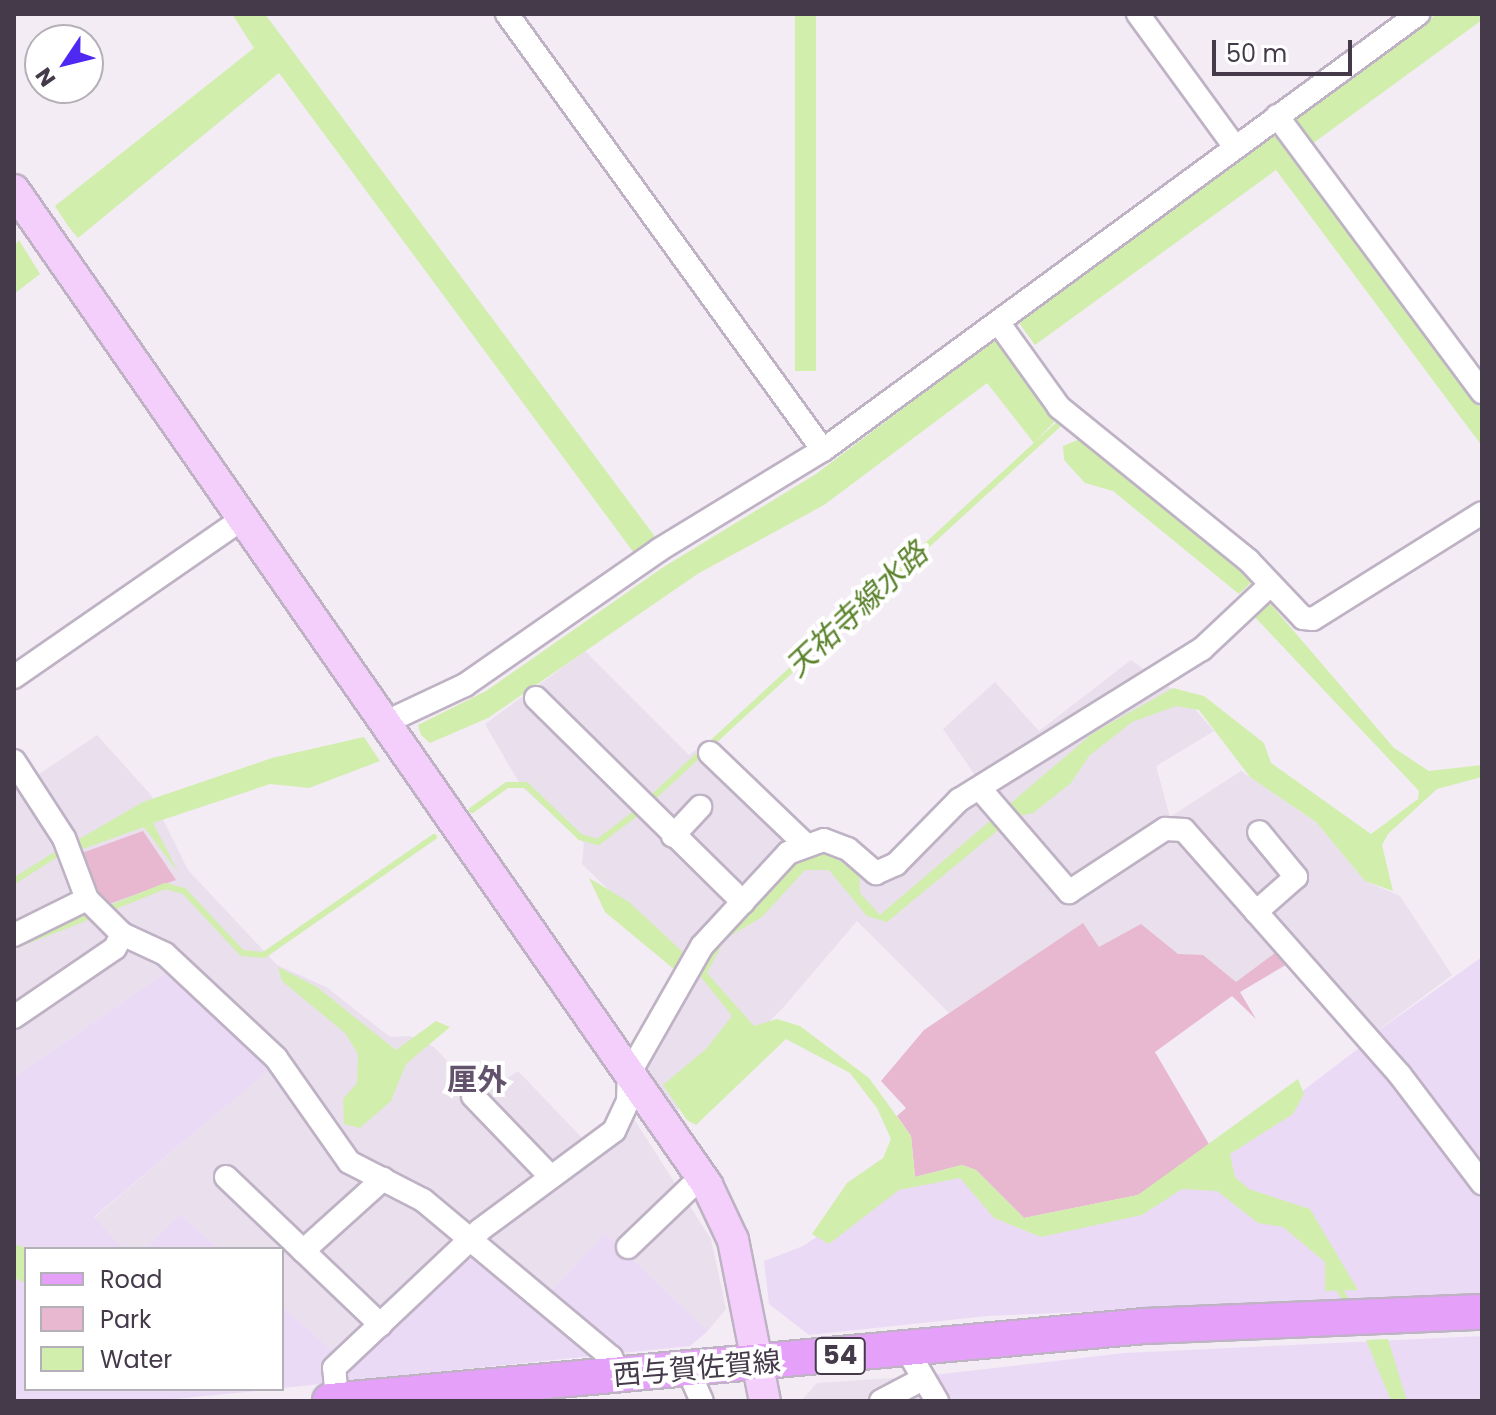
<!DOCTYPE html>
<html>
<head>
<meta charset="utf-8">
<style>
	body { margin:0 }
	#map { position:relative; width:1496px; height:1415px; overflow:hidden; background:#f3ecf5; font-family:Poppins,"Noto Sans JP",sans-serif }
	div>[style] { position:absolute }
	.residential>* { inset:0; background:#e9dfed }
	.commercial>* { inset:0; background:#ebdaf5 }
	.green>* { inset:0; background:#e7b8d0 }
	.water>* { inset:0; background:#d1eead; transform-origin:0 0 }
	.stream>* { height:6px; margin:-3px; padding:0 3px; transform-origin:3px; border-radius:3px; background:#d1eead }
	.roads { filter:drop-shadow(2px 0 #beb2c4) drop-shadow(-2px 0 #beb2c4) drop-shadow(0 2px #beb2c4) drop-shadow(0 -2px #beb2c4) }
	.street>* { height:22px; margin:-11px; padding:0 11px; transform-origin:11px; border-radius:11px; background:#fff }
	.secondary>* { height:30px; margin:-15px; padding:0 15px; transform-origin:15px; border-radius:15px; background:#f4cffc }
	.primary>* { height:34px; margin:-17px; padding:0 17px; transform-origin:17px; border-radius:17px; background:#e5a1fa }
	span { translate:-50% -50%; white-space:nowrap; text-align:center; line-height:1.15; -webkit-text-stroke:8px #fff; paint-order:stroke }
	.shield-label span { padding:2px 6px; background:#fff; border:2px solid; border-radius:6px; -webkit-text-stroke-width:0 }
	.shield-label { font-size:26px; color:#443a4a; font-weight:700 }
	.street-label { font-size:28px; color:#443a4a }
	.water-label { font-size:30px; color:#5a822b; font-style:italic }
	.neighbourhood-label { font-size:30px; color:#63526c; font-weight:700 }
	.frame { position:absolute; inset:0; border:16px solid #443a4a; pointer-events:none }
	.legend { position:absolute; left:24px; top:1247px; width:260px; height:144px; box-sizing:border-box; background:#fff; border:2px solid #b4b0b7; margin:0; padding:10px 14px; list-style:none; font-size:24px; color:#443a4a }
	.legend li { display:flex; align-items:center; gap:16px; height:40px }
	.legend b { width:40px; border:2px solid #b4b0b7 }
	.north { position:absolute; left:24px; top:24px; width:80px; height:80px; box-sizing:border-box; background:#fff; border:2px solid #b4b0b7; border-radius:50%; rotate:235deg; font-size:22px; font-weight:700; line-height:32px; text-align:center; color:#443a4a }
	.north::after { content:''; display:block; margin:auto; width:28px; height:36px; background:#4f28f1; clip-path:polygon(50% 0,100% 100%,50% 72%,0 100%) }
	.scale { position:absolute; left:1212px; top:40px; width:140px; height:36px; box-sizing:border-box; border:4px solid #443a4a; border-top:0; padding-left:10px; font-size:24px; line-height:28px; white-space:nowrap; color:#443a4a; -webkit-text-stroke:6px #fff; paint-order:stroke }
</style>
</head>
<body>
<div id="map">
	<div class="residential">
		<i style="clip-path:polygon(585px 651px,689px 755px,707px 742px,801px 835px,873px 863px,894px 856px,979px 781px,943px 729px,995px 682px,1039px 731px,1131px 660px,1187px 700px,1214px 731px,1156px 766px,1170px 817px,1241px 771px,1316px 822px,1365px 881px,1400px 896px,1452px 975px,1373px 1034px,1292px 962px,1233px 996px,1099px 947px,1083px 924px,949px 1013px,857px 921px,782px 1009px,675px 1112px,639px 1057px,685px 964px,582px 864px,584px 843px,521px 786px,485px 724px)"></i>
		<i style="clip-path:polygon(97px 735px,151px 795px,188px 870px,277px 965px,326px 987px,390px 1037px,410px 1036px,434px 1047px,481px 1096px,518px 1071px,587px 1143px,621px 1099px,711px 1239px,726px 1309px,708px 1331px,605px 1233px,543px 1300px,344px 1363px,282px 1306px,282px 1249px,219px 1249px,180px 1214px,145px 1249px,123px 1249px,94px 1218px,275px 1064px,174px 967px,14px 1077px,14px 791px)"></i>
		<i style="clip-path:polygon(924px 1376px,942px 1401px,801px 1401px,817px 1383px)"></i>
	</div>
	<div class="commercial">
		<i style="clip-path:polygon(1482px 957px,1482px 1175px,1372px 1035px)"></i>
		<i style="clip-path:polygon(174px 967px,276px 1064px,94px 1217px,123px 1249px,26px 1249px,26px 1389px,276px 1389px,155px 1401px,14px 1401px,14px 1077px)"></i>
		<i style="clip-path:polygon(1363px 1045px,1482px 1197px,1482px 1295px,988px 1316px,809px 1335px,769px 1304px,764px 1261px,803px 1246px,899px 1182px,968px 1174px,1026px 1227px,1137px 1206px,1216px 1157px)"></i>
		<i style="clip-path:polygon(180px 1214px,219px 1249px,145px 1249px)"></i>
		<i style="clip-path:polygon(605px 1233px,708px 1331px,690px 1346px,282px 1388px,282px 1306px,344px 1362px,474px 1242px,543px 1300px)"></i>
		<i style="clip-path:polygon(1482px 1336px,1482px 1401px,942px 1401px,924px 1376px,1124px 1353px)"></i>
	</div>
	<div class="green">
		<i style="clip-path:polygon(143px 831px,176px 880px,106px 905px,79px 854px)"></i>
		<i style="clip-path:polygon(1083px 923px,1099px 947px,1141px 924px,1178px 954px,1203px 955px,1236px 982px,1279px 950px,1292px 961px,1240px 992px,1256px 1019px,1232px 996px,1155px 1052px,1210px 1146px,1138px 1195px,1024px 1218px,976px 1170px,962px 1165px,915px 1177px,911px 1136px,897px 1116px,906px 1108px,881px 1081px,924px 1030px)"></i>
	</div>
	<div class="water">
		<i style="clip-path:polygon(232px 14px,265px 14px,656px 538px,634px 553px,279px 73px,78px 238px,68px 226px,55px 206px,254px 48px)"></i>
		<i style="left:795px;top:14px;width:21px;height:357px"></i>
		<i style="clip-path:polygon(1437px 14px,1482px 14px,1482px 20px,1312px 144px,1294px 119px)"></i>
		<i style="clip-path:polygon(1276px 132px,1482px 409px,1482px 446px,1276px 170px,1035px 345px,1019px 323px)"></i>
		<i style="clip-path:polygon(19px 240px,40px 274px,14px 294px,14px 247px)"></i>
		<i style="clip-path:polygon(995px 339px,1055px 421px,1034px 443px,987px 383px,824px 505px,699px 573px,488px 718px,430px 743px,421px 735px,418px 725px,486px 691px,662px 568px,816px 474px)"></i>
		<i style="clip-path:polygon(1080px 439px,1247px 572px,1253px 581px,1239px 594px,1113px 491px,1085px 483px,1064px 460px,1063px 446px)"></i>
		<i style="clip-path:polygon(1268px 601px,1394px 748px,1429px 771px,1482px 765px,1482px 777px,1437px 789px,1388px 834px,1382px 845px,1393px 891px,1365px 881px,1316px 822px,1250px 777px,1199px 710px,1176px 706px,1132px 722px,1089px 756px,1071px 783px,1033px 813px,1014px 817px,887px 922px,867px 916px,829px 870px,805px 870px,762px 917px,725px 939px,707px 973px,754px 1026px,777px 1019px,800px 1026px,869px 1078px,911px 1136px,915px 1177px,962px 1165px,976px 1170px,1024px 1218px,1138px 1195px,1298px 1079px,1304px 1094px,1293px 1114px,1230px 1154px,1235px 1177px,1249px 1189px,1310px 1209px,1358px 1290px,1325px 1291px,1325px 1262px,1283px 1227px,1258px 1223px,1217px 1191px,1182px 1189px,1142px 1215px,1041px 1237px,994px 1218px,960px 1178px,899px 1190px,829px 1244px,812px 1234px,847px 1183px,883px 1158px,891px 1139px,877px 1108px,850px 1073px,786px 1039px,696px 1125px,687px 1120px,663px 1085px,706px 1049px,732px 1016px,697px 972px,675px 970px,605px 912px,589px 878px,629px 902px,687px 956px,739px 924px,801px 857px,824px 851px,859px 873px,860px 893px,880px 915px,1093px 733px,1173px 688px,1204px 696px,1264px 743px,1271px 763px,1371px 834px,1418px 799px,1419px 791px,1252px 614px)"></i>
		<i style="clip-path:polygon(364px 737px,380px 761px,309px 788px,270px 784px,153px 823px,178px 872px,144px 827px,77px 851px,74px 842px,143px 802px,272px 758px)"></i>
		<i style="clip-path:polygon(278px 967px,317px 987px,396px 1050px,436px 1021px,450px 1027px,406px 1064px,391px 1101px,360px 1128px,344px 1124px,343px 1099px,357px 1083px,358px 1054px,345px 1033px,282px 981px)"></i>
		<i style="clip-path:polygon(14px 1244px,29px 1249px,26px 1284px,14px 1277px)"></i>
		<i style="clip-path:polygon(1388px 1339px,1407px 1401px,1391px 1401px,1366px 1340px)"></i>
	</div>
	<div class="stream">
		<i style="left:652px;top:798px;width:556px;rotate:-42.59deg"></i>
		<i style="left:472px;top:810px;width:43px;rotate:-35.5deg"></i>
		<i style="left:507px;top:785px;width:19px"></i>
		<i style="left:526px;top:785px;width:75px;rotate:43.9deg"></i>
		<i style="left:580px;top:837px;width:19px;rotate:16deg"></i>
		<i style="left:598px;top:842px;width:46px;rotate:-37.1deg"></i>
		<i style="left:14px;top:881px;width:58px;rotate:-32.3deg"></i>
		<i style="left:113px;top:907px;width:56px;rotate:-22deg"></i>
		<i style="left:165px;top:886px;width:20px;rotate:15deg"></i>
		<i style="left:184px;top:891px;width:85px;rotate:46.9deg"></i>
		<i style="left:242px;top:953px;width:22px;rotate:5deg"></i>
		<i style="left:264px;top:955px;width:207px;rotate:-34.8deg"></i>
		<i style="left:14px;top:946px;width:76px;rotate:-21.5deg"></i>
		<i style="left:1340px;top:1291px;width:16px;rotate:55deg"></i>
	</div>
	<div class="roads">
		<div class="street">
			<i style="left:507px;top:14px;width:538px;rotate:54.07deg"></i>
			<i style="left:1138px;top:14px;width:165px;rotate:53.9deg"></i>
			<i style="left:1277px;top:116px;width:344px;rotate:53.4deg"></i>
			<i style="left:998px;top:322px;width:105px;rotate:54.3deg"></i>
			<i style="left:1059px;top:407px;width:243px;rotate:39deg"></i>
			<i style="left:1248px;top:560px;width:80px;rotate:46.5deg"></i>
			<i style="left:1303px;top:618px;width:10px;rotate:6deg"></i>
			<i style="left:1313px;top:619px;width:199px;rotate:-32.1deg"></i>
			<i style="left:14px;top:677px;width:277px;rotate:-34.7deg"></i>
			<i style="left:536px;top:698px;width:291px;rotate:44.6deg"></i>
			<i style="left:384px;top:723px;width:89px;rotate:-25.1deg"></i>
			<i style="left:465px;top:685px;width:236px;rotate:-34.8deg"></i>
			<i style="left:659px;top:550px;width:192px;rotate:-31.4deg"></i>
			<i style="left:823px;top:450px;width:738px;rotate:-36.23deg"></i>
			<i style="left:710px;top:753px;width:130px;rotate:43.8deg"></i>
			<i style="left:14px;top:761px;width:92px;rotate:57deg"></i>
			<i style="left:64px;top:838px;width:65px;rotate:69.3deg"></i>
			<i style="left:87px;top:899px;width:49px;rotate:45deg"></i>
			<i style="left:122px;top:934px;width:47px;rotate:24.9deg"></i>
			<i style="left:165px;top:954px;width:152px;rotate:43.1deg"></i>
			<i style="left:276px;top:1058px;width:127px;rotate:54.9deg"></i>
			<i style="left:349px;top:1162px;width:83px;rotate:27.2deg"></i>
			<i style="left:423px;top:1200px;width:245px;rotate:39.9deg"></i>
			<i style="left:611px;top:1357px;width:21px;rotate:65deg"></i>
			<i style="left:981px;top:790px;width:135px;rotate:49.2deg"></i>
			<i style="left:1069px;top:892px;width:115px;rotate:-33.3deg"></i>
			<i style="left:1165px;top:829px;width:19px;rotate:3deg"></i>
			<i style="left:1184px;top:830px;width:327px;rotate:48.6deg"></i>
			<i style="left:1400px;top:1075px;width:136px;rotate:52.8deg"></i>
			<i style="left:673px;top:836px;width:40px;rotate:-47deg"></i>
			<i style="left:1256px;top:912px;width:53px;rotate:-41.2deg"></i>
			<i style="left:1296px;top:877px;width:58px;rotate:-129.4deg"></i>
			<i style="left:14px;top:935px;width:81px;rotate:-26.3deg"></i>
			<i style="left:14px;top:1017px;width:122px;rotate:-34.3deg"></i>
			<i style="left:115px;top:948px;width:16px;rotate:-63deg"></i>
			<i style="left:473px;top:1096px;width:111px;rotate:46.1deg"></i>
			<i style="left:226px;top:1177px;width:214px;rotate:43.7deg"></i>
			<i style="left:628px;top:1247px;width:101px;rotate:-43.8deg"></i>
			<i style="left:303px;top:1251px;width:108px;rotate:-42deg"></i>
			<i style="left:907px;top:1350px;width:59px;rotate:59.5deg"></i>
			<i style="left:688px;top:1370px;width:34px;rotate:66deg"></i>
			<i style="left:337px;top:1400px;width:32px;rotate:-95deg"></i>
			<i style="left:334px;top:1368px;width:201px;rotate:-43.4deg"></i>
			<i style="left:480px;top:1230px;width:167px;rotate:-36.5deg"></i>
			<i style="left:614px;top:1131px;width:33px;rotate:-65deg"></i>
			<i style="left:628px;top:1101px;width:27px;rotate:-88deg"></i>
			<i style="left:629px;top:1074px;width:147px;rotate:-60.3deg"></i>
			<i style="left:702px;top:946px;width:127px;rotate:-47.2deg"></i>
			<i style="left:788px;top:853px;width:38px;rotate:-20deg"></i>
			<i style="left:824px;top:840px;width:26px;rotate:21deg"></i>
			<i style="left:848px;top:849px;width:37px;rotate:41deg"></i>
			<i style="left:876px;top:873px;width:22px;rotate:-24deg"></i>
			<i style="left:896px;top:864px;width:90px;rotate:-45.5deg"></i>
			<i style="left:959px;top:800px;width:286px;rotate:-31.9deg"></i>
			<i style="left:1202px;top:649px;width:92px;rotate:-43.2deg"></i>
			<i style="left:881px;top:1401px;width:45px;rotate:-27.7deg"></i>
		</div>
		<div class="secondary">
			<i style="left:14px;top:190px;width:1213px;rotate:55.14deg"></i>
			<i style="left:707px;top:1185px;width:61px;rotate:64.7deg"></i>
			<i style="left:733px;top:1240px;width:164px;rotate:78.8deg"></i>
		</div>
		<div class="primary">
			<i style="left:330px;top:1401px;width:817px;rotate:-5.26deg"></i>
			<i style="left:1144px;top:1326px;width:338px;rotate:-2.4deg"></i>
		</div>
	</div>
	<div class="shield-label">
		<span style="left:840px;top:1356px">54</span>
	</div>
	<div class="street-label">
		<span style="left:697px;top:1369px;rotate:-5deg">西与賀佐賀線</span>
	</div>
	<div class="water-label">
		<span style="left:857px;top:610px;rotate:-43deg">天祐寺線水路</span>
	</div>
	<div class="neighbourhood-label">
		<span style="left:477px;top:1080px">厘外</span>
	</div>
	<div class="frame"></div>
	<ul class="legend">
	<li><b style="height:10px;background:#e5a1fa"></b>Road</li>
	<li><b style="height:22px;background:#e7b8d0"></b>Park</li>
	<li><b style="height:22px;background:#d1eead"></b>Water</li>
	</ul>
	<div class="north">N</div>
	<div class="scale">50 m</div>
</div>
</body>
</html>
